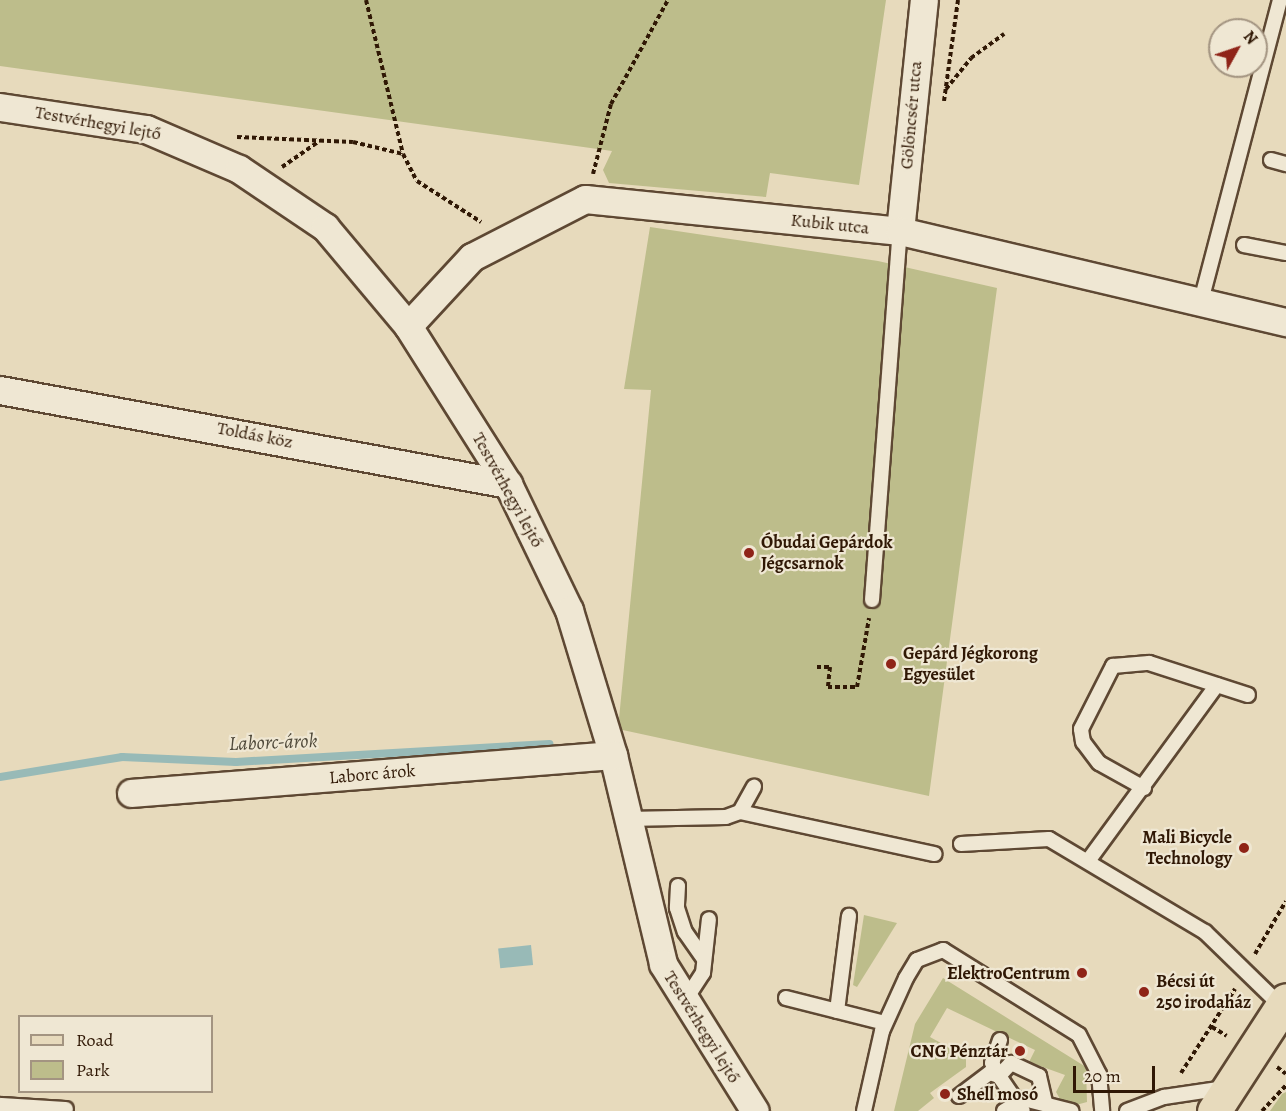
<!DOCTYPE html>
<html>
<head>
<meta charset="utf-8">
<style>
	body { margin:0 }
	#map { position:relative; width:1286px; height:1111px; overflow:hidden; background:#e7dabc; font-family:Alegreya,serif }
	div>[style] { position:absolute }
	.green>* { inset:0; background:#bdbd8b }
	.water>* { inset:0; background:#98bab7; transform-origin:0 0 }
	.stream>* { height:8px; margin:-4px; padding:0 4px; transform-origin:4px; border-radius:4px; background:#98bab7 }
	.path>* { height:4px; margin-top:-2px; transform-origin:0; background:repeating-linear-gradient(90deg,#301805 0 4.5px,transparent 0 7.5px) }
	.roads { filter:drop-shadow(2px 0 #5e4833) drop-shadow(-2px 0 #5e4833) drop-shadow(0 2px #5e4833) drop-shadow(0 -2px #5e4833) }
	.service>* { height:14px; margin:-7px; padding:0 7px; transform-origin:7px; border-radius:7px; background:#efe7d3 }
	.minor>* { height:27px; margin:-13.5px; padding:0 13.5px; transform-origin:13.5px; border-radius:13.5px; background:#efe7d3 }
	.primary>* { height:33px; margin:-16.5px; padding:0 16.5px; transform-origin:16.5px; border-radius:16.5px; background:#e7dabc }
	.dots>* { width:16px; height:16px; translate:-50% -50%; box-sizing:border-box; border:3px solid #efe7d3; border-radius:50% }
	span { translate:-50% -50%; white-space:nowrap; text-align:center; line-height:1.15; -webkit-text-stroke:4.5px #efe7d3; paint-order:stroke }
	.street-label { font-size:18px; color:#301805 }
	.poi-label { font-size:18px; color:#301805; font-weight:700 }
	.left { translate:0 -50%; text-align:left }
	.right { translate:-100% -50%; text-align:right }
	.water-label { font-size:20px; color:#4f493a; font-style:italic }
	.legend { position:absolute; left:18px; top:1015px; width:195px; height:78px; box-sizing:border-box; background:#efe7d3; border:2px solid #a39481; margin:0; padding:8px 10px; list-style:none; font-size:18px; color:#301805 }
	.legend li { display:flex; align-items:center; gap:12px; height:30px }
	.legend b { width:30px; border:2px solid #a39481 }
	.north { position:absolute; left:1208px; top:18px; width:60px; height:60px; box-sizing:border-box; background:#efe7d3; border:2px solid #a39481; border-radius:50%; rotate:50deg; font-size:16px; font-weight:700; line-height:24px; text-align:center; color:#301805 }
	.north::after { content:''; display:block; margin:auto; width:21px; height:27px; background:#8f2418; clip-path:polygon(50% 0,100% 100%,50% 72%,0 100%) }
	.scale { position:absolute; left:1073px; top:1066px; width:82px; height:27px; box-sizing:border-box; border:3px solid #301805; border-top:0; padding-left:8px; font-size:18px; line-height:21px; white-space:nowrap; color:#301805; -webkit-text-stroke:4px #efe7d3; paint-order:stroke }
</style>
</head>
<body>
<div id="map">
	<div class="green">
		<i style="clip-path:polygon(0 0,886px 0,859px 185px,770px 173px,766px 197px,609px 183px,603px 170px,612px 151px,0 66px)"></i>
		<i style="clip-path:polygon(650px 227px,878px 261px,997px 288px,929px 796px,618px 729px,651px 390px,624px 389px)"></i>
		<i style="clip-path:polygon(864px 915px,897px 923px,857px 987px,853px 985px)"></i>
		<i style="clip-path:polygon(943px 978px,1086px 1067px,1087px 1102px,1076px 1105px,1060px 1099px,1056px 1092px,1065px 1075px,1029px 1062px,1035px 1050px,947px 1008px,930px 1037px,966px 1057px,966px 1067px,930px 1093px,934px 1098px,918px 1111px,894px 1111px,915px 1024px)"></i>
		<i style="clip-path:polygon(1286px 1092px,1286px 1111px,1270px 1111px,1282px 1094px)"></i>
	</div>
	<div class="water">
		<i style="left:531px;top:945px;width:20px;height:33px;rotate:84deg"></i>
	</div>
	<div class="stream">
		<i style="left:0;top:777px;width:124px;rotate:-9.3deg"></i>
		<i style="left:122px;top:757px;width:114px;rotate:2.5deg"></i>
		<i style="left:236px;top:762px;width:314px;rotate:-3.3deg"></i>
	</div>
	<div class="path">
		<i style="left:366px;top:0;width:158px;rotate:76.5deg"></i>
		<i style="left:946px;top:89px;width:40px;rotate:-51deg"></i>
		<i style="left:971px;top:58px;width:41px;rotate:-36deg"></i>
		<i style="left:944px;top:101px;width:102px;rotate:-82.1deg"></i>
		<i style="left:237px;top:137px;width:116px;rotate:2.5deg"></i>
		<i style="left:353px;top:142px;width:51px;rotate:13.5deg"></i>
		<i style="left:403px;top:154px;width:30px;rotate:63deg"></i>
		<i style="left:417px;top:181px;width:76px;rotate:32.6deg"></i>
		<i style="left:282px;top:167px;width:44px;rotate:-34.8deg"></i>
		<i style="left:593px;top:174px;width:72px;rotate:-75.6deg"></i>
		<i style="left:611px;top:104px;width:119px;rotate:-61.3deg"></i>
		<i style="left:817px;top:667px;width:13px"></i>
		<i style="left:830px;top:667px;width:20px;rotate:96deg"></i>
		<i style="left:828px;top:687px;width:29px"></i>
		<i style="left:857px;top:687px;width:70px;rotate:-80.1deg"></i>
		<i style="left:1255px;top:954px;width:61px;rotate:-59.7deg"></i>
		<i style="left:1212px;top:1027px;width:17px;rotate:31deg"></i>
		<i style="left:1277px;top:1067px;width:11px;rotate:38deg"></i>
		<i style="left:1181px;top:1073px;width:100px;rotate:-57.3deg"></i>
		<i style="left:1262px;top:1111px;width:35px;rotate:-47deg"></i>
	</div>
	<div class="roads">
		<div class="service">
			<i style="left:1271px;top:160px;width:16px;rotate:15deg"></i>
			<i style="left:1244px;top:245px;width:43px;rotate:10.8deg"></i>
			<i style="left:1201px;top:301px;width:311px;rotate:-75.3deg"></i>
			<i style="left:872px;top:600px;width:370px;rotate:-85.7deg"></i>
			<i style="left:1144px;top:788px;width:51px;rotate:-150.9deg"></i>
			<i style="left:1099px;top:763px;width:26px;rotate:-127deg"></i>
			<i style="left:1083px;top:742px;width:13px;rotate:-99deg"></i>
			<i style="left:1081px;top:729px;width:71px;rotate:-63.1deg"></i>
			<i style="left:1113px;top:666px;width:36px;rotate:-5deg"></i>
			<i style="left:1149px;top:663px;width:104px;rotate:17.9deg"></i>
			<i style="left:740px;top:812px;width:199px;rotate:12.2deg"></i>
			<i style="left:627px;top:819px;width:99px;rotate:-1.2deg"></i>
			<i style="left:726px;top:817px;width:15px;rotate:-20deg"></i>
			<i style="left:740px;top:812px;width:29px;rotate:-61deg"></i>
			<i style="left:961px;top:844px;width:88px;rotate:-3.3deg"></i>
			<i style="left:1049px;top:839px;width:182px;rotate:30.8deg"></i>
			<i style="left:1205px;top:932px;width:106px;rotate:44.2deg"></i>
			<i style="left:1088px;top:861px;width:218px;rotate:-53.8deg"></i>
			<i style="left:678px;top:886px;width:22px;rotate:93deg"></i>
			<i style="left:677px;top:908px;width:25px;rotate:72deg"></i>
			<i style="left:685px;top:932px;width:33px;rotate:55deg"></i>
			<i style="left:786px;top:998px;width:102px;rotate:14.2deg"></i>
			<i style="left:684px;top:1002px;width:35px;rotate:-57deg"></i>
			<i style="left:703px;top:973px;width:54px;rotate:-83.7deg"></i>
			<i style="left:837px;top:1011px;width:96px;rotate:-82.8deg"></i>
			<i style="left:1000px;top:1040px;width:24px;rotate:109deg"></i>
			<i style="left:992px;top:1063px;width:15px;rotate:62deg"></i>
			<i style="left:999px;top:1076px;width:18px;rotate:-47deg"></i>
			<i style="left:1011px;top:1063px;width:31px;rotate:25deg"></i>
			<i style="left:1039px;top:1076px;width:28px;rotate:77deg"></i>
			<i style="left:959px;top:1096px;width:39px;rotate:-37deg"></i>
			<i style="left:990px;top:1073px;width:9px;rotate:18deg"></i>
			<i style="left:999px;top:1076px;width:42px;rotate:55.6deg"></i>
			<i style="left:0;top:1105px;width:66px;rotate:3.5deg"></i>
			<i style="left:864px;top:1111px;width:82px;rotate:-77.3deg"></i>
			<i style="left:882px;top:1031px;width:58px;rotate:-65.6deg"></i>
			<i style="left:906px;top:978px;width:21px;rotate:-59deg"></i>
			<i style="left:917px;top:960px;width:28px;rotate:-21deg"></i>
			<i style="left:943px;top:950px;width:160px;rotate:32deg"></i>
			<i style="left:1079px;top:1035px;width:44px;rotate:62.9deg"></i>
			<i style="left:1099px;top:1074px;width:37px;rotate:85deg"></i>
			<i style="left:1004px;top:1111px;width:23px;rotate:-31deg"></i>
			<i style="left:1024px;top:1099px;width:49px;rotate:14.3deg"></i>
			<i style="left:1127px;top:1111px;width:40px;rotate:-21deg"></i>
			<i style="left:1164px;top:1097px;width:62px;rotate:-8.4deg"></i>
		</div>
		<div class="minor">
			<i style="left:0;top:107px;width:148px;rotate:8.6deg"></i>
			<i style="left:146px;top:129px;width:101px;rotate:23.3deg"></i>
			<i style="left:239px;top:169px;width:104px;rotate:34deg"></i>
			<i style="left:325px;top:227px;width:129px;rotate:50deg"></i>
			<i style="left:408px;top:326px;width:187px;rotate:57.7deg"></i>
			<i style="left:508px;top:484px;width:140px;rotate:64.2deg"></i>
			<i style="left:569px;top:610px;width:152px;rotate:73.1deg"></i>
			<i style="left:613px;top:755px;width:215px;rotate:76.5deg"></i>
			<i style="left:663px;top:964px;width:173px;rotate:58deg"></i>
			<i style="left:900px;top:231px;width:232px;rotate:-84.1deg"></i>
			<i style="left:408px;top:326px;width:94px;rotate:-47.2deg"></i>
			<i style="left:472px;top:257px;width:127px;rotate:-27.2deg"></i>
			<i style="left:585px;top:199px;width:317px;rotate:5.8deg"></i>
			<i style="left:900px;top:231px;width:397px;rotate:13.3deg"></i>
			<i style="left:0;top:390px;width:517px;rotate:10.48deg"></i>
			<i style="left:131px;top:793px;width:483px;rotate:-4.5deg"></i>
		</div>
		<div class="primary">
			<i style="left:1214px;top:1111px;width:132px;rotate:-57deg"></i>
		</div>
	</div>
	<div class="dots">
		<i style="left:749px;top:553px;background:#8f2418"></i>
		<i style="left:891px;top:664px;background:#8f2418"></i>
		<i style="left:1244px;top:848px;background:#8f2418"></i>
		<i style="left:1082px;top:973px;background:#8f2418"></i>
		<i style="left:1144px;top:992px;background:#8f2418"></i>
		<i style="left:1020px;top:1051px;background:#8f2418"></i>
		<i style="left:945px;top:1094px;background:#8f2418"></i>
	</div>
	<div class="street-label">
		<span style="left:911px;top:115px;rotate:-85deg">Gölöncsér utca</span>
		<span style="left:98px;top:123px;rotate:10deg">Testvérhegyi lejtő</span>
		<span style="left:830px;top:224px;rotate:6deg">Kubik utca</span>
		<span style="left:255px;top:435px;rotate:11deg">Toldás köz</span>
		<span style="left:508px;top:490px;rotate:61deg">Testvérhegyi lejtő</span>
		<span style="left:372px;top:774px;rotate:-5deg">Laborc árok</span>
		<span style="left:702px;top:1027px;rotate:58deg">Testvérhegyi lejtő</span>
	</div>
	<div class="poi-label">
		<span class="left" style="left:761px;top:553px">Óbudai Gepárdok<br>Jégcsarnok</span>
		<span class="left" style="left:903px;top:664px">Gepárd Jégkorong<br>Egyesület</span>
		<span class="right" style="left:1232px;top:848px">Mali Bicycle<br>Technology</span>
		<span class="right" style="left:1070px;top:973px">ElektroCentrum</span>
		<span class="left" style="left:1156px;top:992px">Bécsi út<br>250 irodaház</span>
		<span class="right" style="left:1008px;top:1051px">CNG Pénztár</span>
		<span class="left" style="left:957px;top:1094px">Shell mosó</span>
	</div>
	<div class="water-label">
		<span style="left:273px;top:742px;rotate:-2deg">Laborc-árok</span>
	</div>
	<ul class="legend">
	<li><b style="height:8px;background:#e7dabc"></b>Road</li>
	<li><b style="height:16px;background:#bdbd8b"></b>Park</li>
	</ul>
	<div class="north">N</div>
	<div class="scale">20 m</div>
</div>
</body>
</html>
